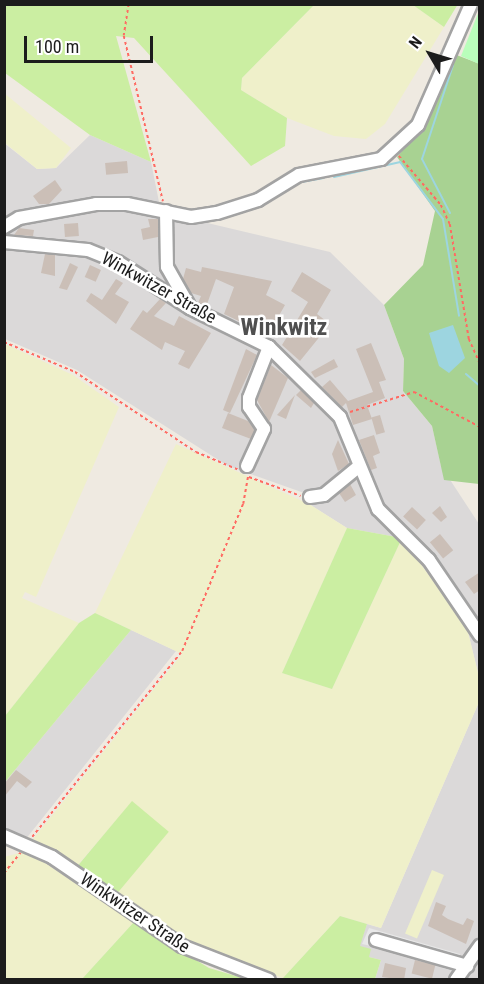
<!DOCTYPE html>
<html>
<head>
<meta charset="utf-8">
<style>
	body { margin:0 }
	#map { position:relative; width:484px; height:984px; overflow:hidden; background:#efeae1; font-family:"Roboto Condensed",sans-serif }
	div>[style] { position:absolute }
	.residential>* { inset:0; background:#dbd9d9 }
	.farmland>* { inset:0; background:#eff0ca; transform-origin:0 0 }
	.grass>* { inset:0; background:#cbeea2; transform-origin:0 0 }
	.forest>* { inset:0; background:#a8d292 }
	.park>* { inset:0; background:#b9febb }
	.parking>* { inset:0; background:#e8e8e8 }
	.water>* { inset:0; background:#9dd5e0 }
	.stream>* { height:2px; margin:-1px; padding:0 1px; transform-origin:1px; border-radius:1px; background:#9dd5e0 }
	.building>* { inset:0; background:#cbbfb7; transform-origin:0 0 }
	.path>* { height:1.5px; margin-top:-0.75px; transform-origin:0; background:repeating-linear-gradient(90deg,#ff6a62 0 3px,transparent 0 6px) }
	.roads { filter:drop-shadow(2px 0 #a3a3a3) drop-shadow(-2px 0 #a3a3a3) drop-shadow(0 2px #a3a3a3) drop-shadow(0 -2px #a3a3a3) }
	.minor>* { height:12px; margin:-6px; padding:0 6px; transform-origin:6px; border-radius:6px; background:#fff }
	span { translate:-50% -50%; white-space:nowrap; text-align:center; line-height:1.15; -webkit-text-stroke:5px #fff; paint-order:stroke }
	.street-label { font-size:18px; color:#1c1c1c }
	.district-label { font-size:24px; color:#4f4f4f; font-weight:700 }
	.frame { position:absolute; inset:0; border:6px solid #1c1c1c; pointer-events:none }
	.north { position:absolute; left:400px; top:24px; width:60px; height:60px; -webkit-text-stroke:4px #fff; paint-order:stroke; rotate:308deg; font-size:16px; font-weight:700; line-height:24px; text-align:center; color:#1c1c1c }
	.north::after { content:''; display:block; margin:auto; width:21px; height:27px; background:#1c1c1c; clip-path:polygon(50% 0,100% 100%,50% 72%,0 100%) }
	.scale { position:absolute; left:24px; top:36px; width:129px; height:27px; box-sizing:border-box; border:3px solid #1c1c1c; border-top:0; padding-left:8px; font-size:18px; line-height:21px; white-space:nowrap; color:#1c1c1c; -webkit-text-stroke:4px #fff; paint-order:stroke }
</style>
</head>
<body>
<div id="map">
	<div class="residential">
		<i style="clip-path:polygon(90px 135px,151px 162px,161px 212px,330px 252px,384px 305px,404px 359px,403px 391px,432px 426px,441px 466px,479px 524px,479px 677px,467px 628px,402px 538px,347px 528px,309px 504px,307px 494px,228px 466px,77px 370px,5px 339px,4px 143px,37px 169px,56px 168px)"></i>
		<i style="clip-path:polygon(131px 630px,176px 651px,25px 840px,5px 831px,5px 782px)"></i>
		<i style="clip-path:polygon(479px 702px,479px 979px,375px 979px,381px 960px,369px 957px,359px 946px,367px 924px,381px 928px)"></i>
	</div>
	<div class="farmland">
		<i style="clip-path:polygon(314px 5px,413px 5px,444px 27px,385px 124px,366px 139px,334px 136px,287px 118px,241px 90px,242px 78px)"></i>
		<i style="clip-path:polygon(4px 93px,71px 148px,56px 168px,37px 169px,5px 143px)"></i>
		<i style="clip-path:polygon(5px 344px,73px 375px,119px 407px,36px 597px,25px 592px,22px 598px,79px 623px,5px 716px)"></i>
		<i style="clip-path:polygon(176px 444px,309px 504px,347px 528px,282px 673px,332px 689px,402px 538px,467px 628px,479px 677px,479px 702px,381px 928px,340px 916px,283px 978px,196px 948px,117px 897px,132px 802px,76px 867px,33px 839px,182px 654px,95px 613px)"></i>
		<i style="clip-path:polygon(27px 851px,134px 922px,82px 979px,5px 979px,4px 857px)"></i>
		<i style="left:432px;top:870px;width:13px;height:69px;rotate:23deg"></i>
	</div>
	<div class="grass">
		<i style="clip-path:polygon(5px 4px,314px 5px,242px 78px,241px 90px,287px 118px,285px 146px,251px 166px,134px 38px,116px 36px,151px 162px,90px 135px,5px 73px)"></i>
		<i style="clip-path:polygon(458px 4px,444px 27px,413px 5px,413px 4px)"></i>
		<i style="clip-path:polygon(347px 528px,402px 538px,332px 689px,282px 673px)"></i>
		<i style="clip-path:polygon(95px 613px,131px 630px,5px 782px,5px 716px,79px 623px)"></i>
		<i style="left:132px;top:801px;width:48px;height:87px;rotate:40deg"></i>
		<i style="clip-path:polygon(340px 916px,367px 924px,360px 946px,371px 949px,369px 957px,381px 960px,375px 979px,283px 978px)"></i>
		<i style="clip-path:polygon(134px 922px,209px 968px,246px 979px,82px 979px)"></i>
	</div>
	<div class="forest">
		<i style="clip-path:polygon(454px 54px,480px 64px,479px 484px,444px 480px,432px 426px,403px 391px,404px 359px,384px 305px,423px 265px,435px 211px,397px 157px,422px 128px)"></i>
	</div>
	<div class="park">
		<i style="clip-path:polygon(479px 11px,479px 64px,461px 56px)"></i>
	</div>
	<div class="parking">
		<i style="clip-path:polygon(369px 928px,460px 954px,454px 971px,442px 968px,444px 961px,362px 944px)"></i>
	</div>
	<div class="water">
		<i style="clip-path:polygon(453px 325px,465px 358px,449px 373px,439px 366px,429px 333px)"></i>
	</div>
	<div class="stream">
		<i style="left:334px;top:177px;width:68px;rotate:-12.8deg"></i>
		<i style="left:400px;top:162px;width:71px;rotate:53deg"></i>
		<i style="left:443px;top:219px;width:98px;rotate:80.6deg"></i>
		<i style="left:296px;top:183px;width:28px;rotate:-10deg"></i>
		<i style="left:450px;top:213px;width:61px;rotate:-117.4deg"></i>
		<i style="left:422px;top:159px;width:99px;rotate:-71.7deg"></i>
		<i style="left:466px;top:374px;width:18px;rotate:41deg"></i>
	</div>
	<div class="building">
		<i style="left:127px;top:161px;width:12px;height:22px;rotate:85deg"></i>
		<i style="clip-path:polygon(55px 180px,62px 190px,49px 204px,39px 204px,33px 196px)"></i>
		<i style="clip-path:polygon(148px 219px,158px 219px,158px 237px,143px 240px,141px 229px,150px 227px)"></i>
		<i style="left:78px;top:223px;width:13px;height:14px;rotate:86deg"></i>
		<i style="clip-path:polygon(19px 228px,34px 230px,33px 236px,14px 235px)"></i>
		<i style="clip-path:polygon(45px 254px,55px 255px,55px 276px,41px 273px)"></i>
		<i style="clip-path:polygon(70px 263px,78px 267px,67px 290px,59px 288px)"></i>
		<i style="left:90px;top:265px;width:12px;height:13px;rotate:24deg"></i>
		<i style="clip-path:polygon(202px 267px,272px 281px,266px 295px,285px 305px,268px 335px,224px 314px,234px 287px,216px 279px,206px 307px,198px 303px,201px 296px,191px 293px,183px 279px,186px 268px,201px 272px)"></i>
		<i style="clip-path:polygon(302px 272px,331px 290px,317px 314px,330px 324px,300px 361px,282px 345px,308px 302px,291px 291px)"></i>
		<i style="clip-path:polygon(116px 279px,123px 283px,115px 294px,129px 302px,116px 324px,86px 301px,91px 293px,102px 300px)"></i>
		<i style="clip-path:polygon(160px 299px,166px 303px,154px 316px,174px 326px,179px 316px,211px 333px,189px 369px,178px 364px,185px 351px,165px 342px,162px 350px,130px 329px,143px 310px,147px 313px)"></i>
		<i style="clip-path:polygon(371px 343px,386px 380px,379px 382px,385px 398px,367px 405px,372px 419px,353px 425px,346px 403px,342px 407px,322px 387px,330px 380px,348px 401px,373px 392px,356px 349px)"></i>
		<i style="clip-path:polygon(246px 349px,257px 355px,230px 413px,223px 410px)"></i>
		<i style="clip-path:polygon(334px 359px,338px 367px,315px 378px,311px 372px)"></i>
		<i style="clip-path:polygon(271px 365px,288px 378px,269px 422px,257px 400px)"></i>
		<i style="clip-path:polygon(301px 390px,314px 403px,311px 408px,296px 395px)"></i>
		<i style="clip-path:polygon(295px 395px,286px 419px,277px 415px)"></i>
		<i style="clip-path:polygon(228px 413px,248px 421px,255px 430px,251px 439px,222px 428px)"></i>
		<i style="left:380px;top:415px;width:18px;height:9px;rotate:74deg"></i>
		<i style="clip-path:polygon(374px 435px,380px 453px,373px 456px,377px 468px,371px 470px,359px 440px)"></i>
		<i style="clip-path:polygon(338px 440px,349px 464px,338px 471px,332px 454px)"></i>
		<i style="clip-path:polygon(350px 484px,356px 495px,345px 502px,339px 493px)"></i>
		<i style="clip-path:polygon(440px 506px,447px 517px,441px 522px,432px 513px)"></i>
		<i style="left:412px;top:507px;width:19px;height:13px;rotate:43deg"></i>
		<i style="left:440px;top:534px;width:21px;height:13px;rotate:51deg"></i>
		<i style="clip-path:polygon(480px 572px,480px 590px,474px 594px,465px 582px)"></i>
		<i style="clip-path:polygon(16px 770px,32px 782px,26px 788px,17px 781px,4px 797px,4px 784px)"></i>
		<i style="clip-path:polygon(436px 902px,446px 906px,442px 915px,448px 919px,463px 925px,467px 918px,474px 921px,466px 944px,428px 926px)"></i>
		<i style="left:415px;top:960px;width:21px;height:14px;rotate:14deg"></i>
		<i style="clip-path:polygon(385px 963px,406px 968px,404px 980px,382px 977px)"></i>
	</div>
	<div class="path">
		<i style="left:129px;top:4px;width:32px;rotate:99deg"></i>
		<i style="left:124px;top:36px;width:170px;rotate:76.7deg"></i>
		<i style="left:399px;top:156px;width:65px;rotate:49.4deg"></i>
		<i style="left:441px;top:205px;width:21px;rotate:65deg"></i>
		<i style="left:450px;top:224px;width:117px;rotate:80.6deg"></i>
		<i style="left:469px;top:339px;width:27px;rotate:66deg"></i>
		<i style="left:4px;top:342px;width:77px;rotate:22.9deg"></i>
		<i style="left:75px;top:372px;width:145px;rotate:33.5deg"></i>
		<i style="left:196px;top:452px;width:47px;rotate:22.7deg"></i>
		<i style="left:350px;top:412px;width:67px;rotate:-17.4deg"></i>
		<i style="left:414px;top:392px;width:75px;rotate:27.9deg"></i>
		<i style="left:249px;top:477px;width:55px;rotate:20.1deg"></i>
		<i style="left:32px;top:837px;width:239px;rotate:-51.1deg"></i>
		<i style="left:182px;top:651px;width:159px;rotate:-67.5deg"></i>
		<i style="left:243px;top:504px;width:28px;rotate:-80deg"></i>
		<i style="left:4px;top:873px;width:26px;rotate:-51deg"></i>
		<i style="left:473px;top:980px;width:8px;rotate:-23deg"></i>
	</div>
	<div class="roads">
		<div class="minor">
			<i style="left:166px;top:211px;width:56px;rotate:89deg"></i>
			<i style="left:167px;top:267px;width:43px;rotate:60.4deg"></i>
			<i style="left:4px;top:227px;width:17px;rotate:-31deg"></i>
			<i style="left:19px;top:218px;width:78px;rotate:-10.3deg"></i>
			<i style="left:96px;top:204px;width:31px"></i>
			<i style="left:127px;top:204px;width:65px;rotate:11.5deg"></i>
			<i style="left:191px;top:217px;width:26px;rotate:-9deg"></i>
			<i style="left:217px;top:213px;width:43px;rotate:-17.6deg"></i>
			<i style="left:258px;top:200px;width:48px;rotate:-31.4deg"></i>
			<i style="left:299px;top:175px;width:84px;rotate:-11deg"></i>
			<i style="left:381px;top:159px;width:50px;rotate:-42.6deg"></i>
			<i style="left:418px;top:125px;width:132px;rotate:-66.3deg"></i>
			<i style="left:4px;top:242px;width:84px;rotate:5.4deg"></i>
			<i style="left:88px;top:250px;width:32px;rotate:22deg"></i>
			<i style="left:118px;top:262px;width:85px;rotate:32.6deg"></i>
			<i style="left:190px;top:308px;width:88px;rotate:26.3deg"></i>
			<i style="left:269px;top:347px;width:100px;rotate:44.6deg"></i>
			<i style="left:340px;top:417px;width:100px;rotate:67.6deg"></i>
			<i style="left:378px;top:509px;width:72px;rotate:45deg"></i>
			<i style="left:429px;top:560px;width:91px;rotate:55.8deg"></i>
			<i style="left:247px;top:466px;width:41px;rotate:-65.3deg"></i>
			<i style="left:264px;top:429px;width:27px;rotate:-124deg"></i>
			<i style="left:249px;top:407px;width:9px;rotate:-90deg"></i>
			<i style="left:249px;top:398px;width:55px;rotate:-68.6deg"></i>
			<i style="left:310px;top:497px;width:14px;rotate:-8deg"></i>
			<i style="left:324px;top:495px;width:43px;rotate:-39.3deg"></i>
			<i style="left:4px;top:836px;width:52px;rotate:23.6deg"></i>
			<i style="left:52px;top:857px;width:158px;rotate:34.4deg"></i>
			<i style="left:182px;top:946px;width:93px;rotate:21.3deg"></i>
			<i style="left:376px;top:940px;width:95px;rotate:15.9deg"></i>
			<i style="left:456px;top:980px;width:42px;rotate:-54.8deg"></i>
		</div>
	</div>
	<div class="street-label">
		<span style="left:159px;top:288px;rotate:29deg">Winkwitzer Straße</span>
		<span style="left:135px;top:913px;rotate:34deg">Winkwitzer Straße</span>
	</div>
	<div class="district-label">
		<span style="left:284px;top:328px">Winkwitz</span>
	</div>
	<div class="frame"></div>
	<div class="north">N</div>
	<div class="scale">100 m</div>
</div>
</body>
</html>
